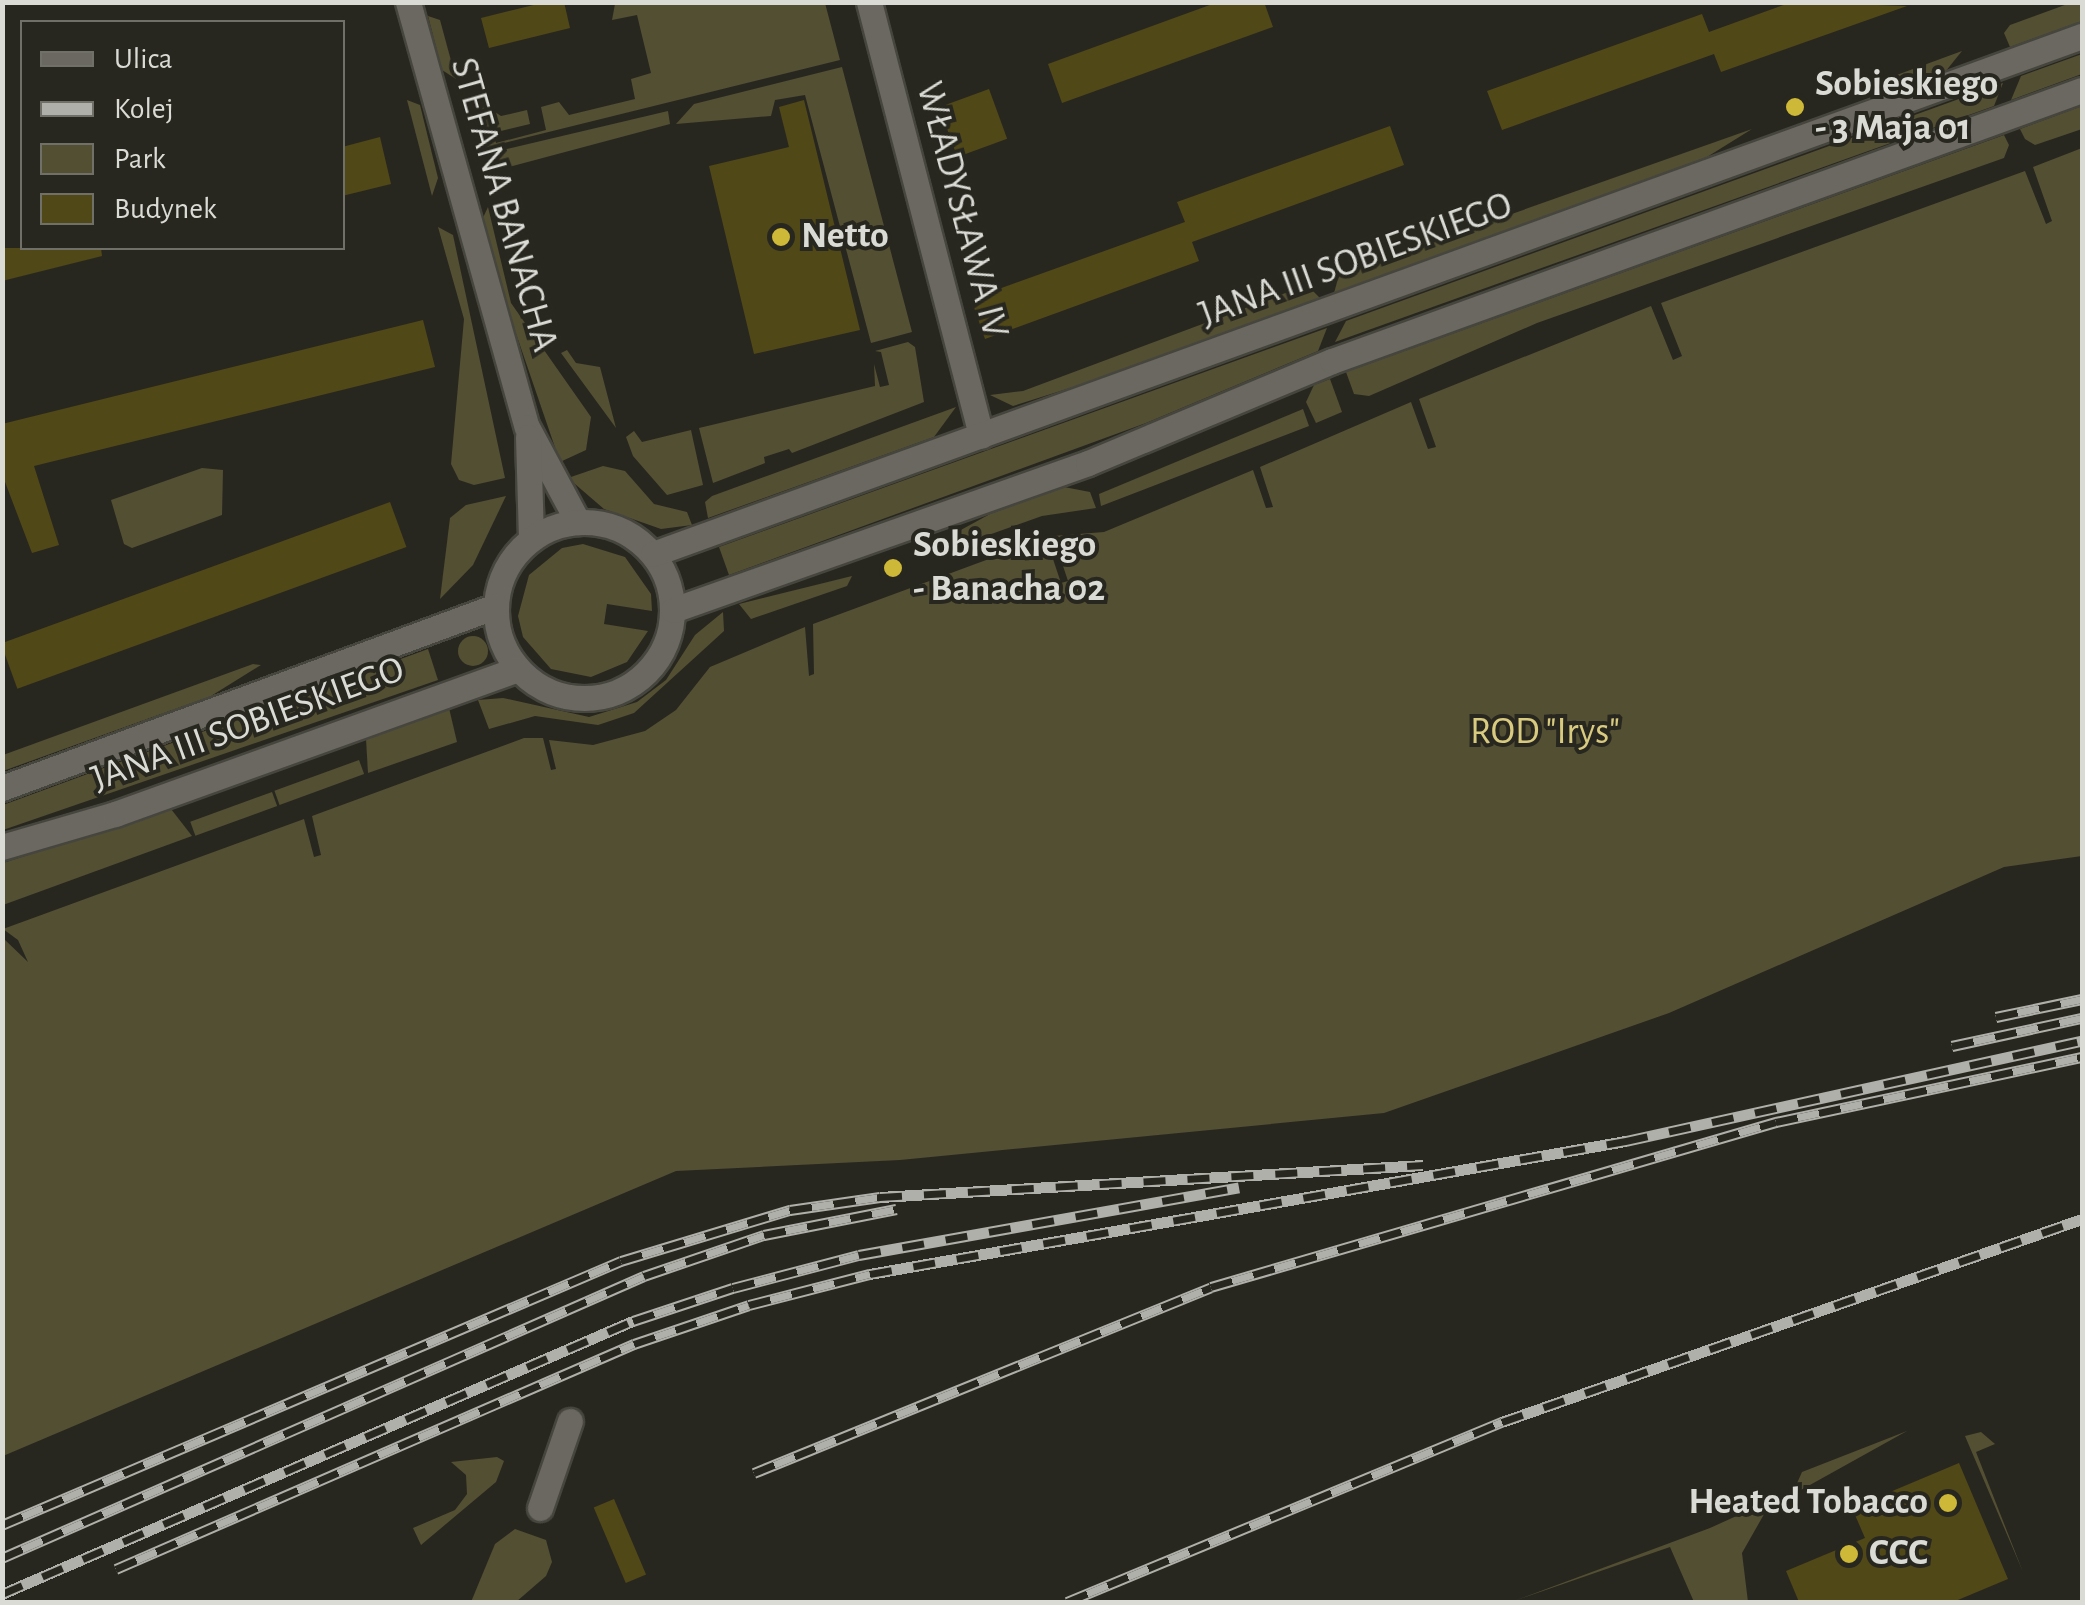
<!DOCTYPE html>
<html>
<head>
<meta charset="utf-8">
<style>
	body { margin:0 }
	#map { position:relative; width:2085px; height:1605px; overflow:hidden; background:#28271f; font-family:"Alegreya Sans",sans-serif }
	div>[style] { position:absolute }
	.green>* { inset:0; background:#534f33; transform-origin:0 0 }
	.round { border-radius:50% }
	.building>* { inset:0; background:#514818; transform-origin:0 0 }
	.roads { filter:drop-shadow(2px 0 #46453e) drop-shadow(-2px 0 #46453e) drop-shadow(0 2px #46453e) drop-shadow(0 -2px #46453e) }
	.street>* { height:25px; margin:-12.5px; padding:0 12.5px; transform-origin:12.5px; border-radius:12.5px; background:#6a6860 }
	.secondary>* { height:25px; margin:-12.5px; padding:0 12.5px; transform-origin:12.5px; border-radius:12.5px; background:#6a6860 }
	.secondary>.ring { margin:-12.5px; padding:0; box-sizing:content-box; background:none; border:25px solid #6a6860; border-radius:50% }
	.rail>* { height:11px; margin-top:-5.5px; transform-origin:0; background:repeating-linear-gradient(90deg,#28271f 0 22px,#b0b0aa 0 44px); box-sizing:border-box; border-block:2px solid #b0b0aa }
	.dots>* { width:28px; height:28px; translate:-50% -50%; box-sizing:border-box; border:5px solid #28271f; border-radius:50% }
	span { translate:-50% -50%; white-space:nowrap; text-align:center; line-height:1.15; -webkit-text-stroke:8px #28271f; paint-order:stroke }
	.poi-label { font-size:38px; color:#dbdbd6; font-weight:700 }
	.left { translate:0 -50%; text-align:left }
	.right { translate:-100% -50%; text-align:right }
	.street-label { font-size:38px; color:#dbdbd6 }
	.park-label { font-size:38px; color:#d8ca7f }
	.frame { position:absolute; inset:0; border:5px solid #dbdbd6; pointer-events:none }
	.legend { position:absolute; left:20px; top:20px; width:325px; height:230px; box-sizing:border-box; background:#28271f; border:2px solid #706f68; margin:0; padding:12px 18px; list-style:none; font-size:30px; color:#dbdbd6 }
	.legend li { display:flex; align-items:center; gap:20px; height:50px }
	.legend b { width:50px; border:2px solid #706f68 }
</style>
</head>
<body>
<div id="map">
	<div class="green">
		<i style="clip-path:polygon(2073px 2px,2082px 3px,2082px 21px,2010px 47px,2004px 33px,2010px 25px)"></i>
		<i style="clip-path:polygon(615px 4px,825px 3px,840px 60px,484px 148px,474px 109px,486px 106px,501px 116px,527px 110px,530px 124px,493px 133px,496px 143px,546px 130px,541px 107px,559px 102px,569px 115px,635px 99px,631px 79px,651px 73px,637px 15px,612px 20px)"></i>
		<i style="clip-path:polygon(428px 16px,440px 20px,456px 79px,442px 70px)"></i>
		<i style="clip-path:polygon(1962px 51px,1945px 72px,1845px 94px)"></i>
		<i style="clip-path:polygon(2082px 54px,2082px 74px,2011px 100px,2021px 76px)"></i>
		<i style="clip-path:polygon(842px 67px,912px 332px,871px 343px,805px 95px,775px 100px,771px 116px,676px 124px,694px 104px)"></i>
		<i style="clip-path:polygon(2003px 83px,1994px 106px,1335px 342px,1346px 321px)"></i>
		<i style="clip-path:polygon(407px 100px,420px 105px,438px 178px,432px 196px)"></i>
		<i style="clip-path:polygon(2082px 106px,2082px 129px,2035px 145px,2025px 139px,2020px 129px)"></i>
		<i style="clip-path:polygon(668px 111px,670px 124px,490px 172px,486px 154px)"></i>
		<i style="clip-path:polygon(1752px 129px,1707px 157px,1334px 293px,1339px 275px)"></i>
		<i style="clip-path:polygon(2004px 135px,2009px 145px,2004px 158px,1537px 323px,1369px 396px,1354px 394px,1346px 372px)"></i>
		<i style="clip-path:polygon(2082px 148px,2082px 856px,2004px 867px,1669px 1013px,1384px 1113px,900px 1160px,676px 1171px,3px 1456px,3px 938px,28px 962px,18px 940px,3px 929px,304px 819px,314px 857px,321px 855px,312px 816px,524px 738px,543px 738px,551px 770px,556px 769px,549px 740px,593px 745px,645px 731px,676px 710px,710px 667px,805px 627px,809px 676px,814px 674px,813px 624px,1046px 538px,1061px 583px,1068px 581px,1053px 536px,1104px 532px,1253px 470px,1266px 508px,1273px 507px,1260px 467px,1411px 402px,1428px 449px,1436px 447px,1419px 399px,1651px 306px,1673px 360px,1682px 356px,1661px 303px,2025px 171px,2046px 224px,2052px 221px,2033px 167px)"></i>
		<i style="clip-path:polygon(488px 207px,511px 303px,591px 417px,586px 450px,560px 462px,497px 278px,481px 222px)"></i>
		<i style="clip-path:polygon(438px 227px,453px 235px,505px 478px,474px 485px,459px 480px,451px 464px,464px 319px)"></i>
		<i style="clip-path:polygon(1307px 285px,1320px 298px,1086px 383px,1013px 406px,990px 395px,1023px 391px)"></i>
		<i style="clip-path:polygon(1327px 328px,1318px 351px,1146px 423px,729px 575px,719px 547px)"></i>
		<i style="clip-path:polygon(908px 342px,915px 347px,924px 402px,792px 453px,789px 449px,764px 457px,765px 463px,713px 483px,699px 428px,875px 386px,874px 364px,880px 387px,889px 385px,881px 352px,875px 351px)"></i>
		<i style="clip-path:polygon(567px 350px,576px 363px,600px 367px,616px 428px,561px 353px)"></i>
		<i style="clip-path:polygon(1330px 379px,1342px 412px,1316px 423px,1306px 402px,1314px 385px)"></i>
		<i style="clip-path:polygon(956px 407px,934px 437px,708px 518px,705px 502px,712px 496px)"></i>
		<i style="clip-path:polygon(1303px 409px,1309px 426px,1101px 506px,1099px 494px)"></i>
		<i style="clip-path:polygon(691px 430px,703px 485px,667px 495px,633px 456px,626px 437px,634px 431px,642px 442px)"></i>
		<i style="clip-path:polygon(603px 466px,625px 471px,654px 504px,687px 512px,692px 525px,661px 529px,604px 509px,568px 478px)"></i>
		<i style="clip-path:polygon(202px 468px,223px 470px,222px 515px,132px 548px,124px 544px,111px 500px)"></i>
		<i style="clip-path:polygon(1064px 487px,1090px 492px,1096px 508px,1042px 516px,938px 553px,928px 548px,990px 514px)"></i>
		<i style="clip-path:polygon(506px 496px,473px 565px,440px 599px,450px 518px,466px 505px)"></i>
		<i style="clip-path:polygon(583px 544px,625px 557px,651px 594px,652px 611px,607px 604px,604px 624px,648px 631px,627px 662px,591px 677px,551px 669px,523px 637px,518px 616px,529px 575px,562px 548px)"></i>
		<i style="clip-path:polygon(852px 576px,847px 586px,751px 619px,739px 604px)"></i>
		<i style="clip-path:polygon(723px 612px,724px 631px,634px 713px,598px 725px,535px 716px,489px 729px,478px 700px,503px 698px,589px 717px,637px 702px,666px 680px,695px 635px)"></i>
		<i class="round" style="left:458px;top:636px;width:30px;height:30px"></i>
		<i style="clip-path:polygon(428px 649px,438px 680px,3px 830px,3px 805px)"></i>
		<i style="clip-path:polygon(253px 664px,261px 665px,211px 696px,3px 771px,3px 755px)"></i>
		<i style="clip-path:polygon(449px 708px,457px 742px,368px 773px,366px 739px)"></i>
		<i style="left:359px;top:760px;width:15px;height:90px;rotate:70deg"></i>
		<i style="left:272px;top:792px;width:15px;height:87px;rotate:70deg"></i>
		<i style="clip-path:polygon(171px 809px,192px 836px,3px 905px,3px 863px)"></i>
		<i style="clip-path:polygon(1907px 1431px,1767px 1509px,1742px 1553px,1748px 1602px,1694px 1602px,1670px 1547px,1511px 1602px,1710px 1528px,1794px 1490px,1802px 1472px)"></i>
		<i style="clip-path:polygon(1981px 1432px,1995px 1444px,1976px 1452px,2023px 1572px,1965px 1436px)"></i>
		<i style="clip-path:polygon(497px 1457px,504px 1461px,496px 1482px,421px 1545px,413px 1528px,455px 1510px,467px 1494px,466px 1475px,451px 1462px)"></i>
		<i style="clip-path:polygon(515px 1529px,546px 1540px,552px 1562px,546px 1576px,516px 1602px,471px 1602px,495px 1544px)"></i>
	</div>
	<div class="building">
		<i style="clip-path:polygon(546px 2px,564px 2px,570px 28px,489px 48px,481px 18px)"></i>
		<i style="clip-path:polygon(1218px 2px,1264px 2px,1273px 27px,1062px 103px,1048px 64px)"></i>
		<i style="clip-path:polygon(1792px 2px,1907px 6px,1721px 72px,1714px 54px,1502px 130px,1487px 91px,1702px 14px,1709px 32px)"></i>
		<i style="left:989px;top:89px;width:53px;height:53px;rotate:70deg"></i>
		<i style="clip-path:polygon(804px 100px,860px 330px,754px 354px,709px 166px,789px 147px,779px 107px)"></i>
		<i style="clip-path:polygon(1390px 126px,1404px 165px,1192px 242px,1199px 261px,985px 339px,971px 299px,1185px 222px,1177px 202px)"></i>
		<i style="clip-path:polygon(380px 137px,391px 184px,342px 196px,342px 147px)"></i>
		<i style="clip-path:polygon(2px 248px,101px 248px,102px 256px,2px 281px)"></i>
		<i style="clip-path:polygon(423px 320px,435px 367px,34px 466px,59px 545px,32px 553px,2px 474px,2px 424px)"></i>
		<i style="left:390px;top:502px;width:48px;height:414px;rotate:70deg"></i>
		<i style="clip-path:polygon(1959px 1463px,2008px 1579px,1953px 1602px,1799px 1602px,1786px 1571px,1865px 1538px,1852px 1508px)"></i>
		<i style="left:614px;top:1499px;width:82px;height:22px;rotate:67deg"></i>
	</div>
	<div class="roads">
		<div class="street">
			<i style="left:408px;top:2px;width:441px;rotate:74.4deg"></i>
			<i style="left:527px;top:427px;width:108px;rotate:61.8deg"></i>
			<i style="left:869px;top:2px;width:448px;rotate:75.5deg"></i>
			<i style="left:528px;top:437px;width:102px;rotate:88.3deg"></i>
			<i style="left:540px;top:1508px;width:92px;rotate:-71deg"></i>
		</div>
		<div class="secondary">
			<i class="ring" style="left:496px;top:522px;width:151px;height:151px"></i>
			<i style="left:653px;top:554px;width:1520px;rotate:-19.93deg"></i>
			<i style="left:673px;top:610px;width:440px;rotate:-19.5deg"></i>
			<i style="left:1088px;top:463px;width:264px;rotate:-22.7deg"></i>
			<i style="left:1332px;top:361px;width:797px;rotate:-19.87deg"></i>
			<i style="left:2px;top:788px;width:526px;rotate:-20.22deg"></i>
			<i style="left:2px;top:847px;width:118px;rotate:-16.3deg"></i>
			<i style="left:115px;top:814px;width:427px;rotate:-19.8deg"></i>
		</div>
	</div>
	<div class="rail">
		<i style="left:1996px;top:1017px;width:88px;rotate:-11.8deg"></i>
		<i style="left:1952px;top:1046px;width:133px;rotate:-12.2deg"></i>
		<i style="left:754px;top:1473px;width:493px;rotate:-22.1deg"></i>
		<i style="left:1211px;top:1287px;width:589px;rotate:-16.28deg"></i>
		<i style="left:1776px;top:1122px;width:313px;rotate:-12deg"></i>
		<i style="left:2px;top:1525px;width:673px;rotate:-23.1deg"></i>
		<i style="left:621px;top:1261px;width:177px;rotate:-16.8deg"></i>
		<i style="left:790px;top:1210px;width:91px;rotate:-8.2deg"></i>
		<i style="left:880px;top:1197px;width:544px;rotate:-3.37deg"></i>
		<i style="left:2px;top:1558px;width:701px;rotate:-23.71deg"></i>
		<i style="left:644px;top:1276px;width:127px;rotate:-18.9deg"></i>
		<i style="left:764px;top:1235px;width:135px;rotate:-11.1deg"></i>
		<i style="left:116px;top:1569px;width:565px;rotate:-23.48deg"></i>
		<i style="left:634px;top:1344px;width:121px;rotate:-18.7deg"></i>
		<i style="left:749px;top:1305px;width:125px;rotate:-14.4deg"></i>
		<i style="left:870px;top:1274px;width:768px;rotate:-9.98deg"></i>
		<i style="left:1626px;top:1141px;width:467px;rotate:-12.4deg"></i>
		<i style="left:2px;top:1594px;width:688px;rotate:-23.4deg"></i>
		<i style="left:633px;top:1321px;width:105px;rotate:-18.3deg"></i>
		<i style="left:733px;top:1288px;width:130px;rotate:-14.7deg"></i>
		<i style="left:859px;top:1255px;width:386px;rotate:-10.1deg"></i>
		<i style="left:1067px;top:1602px;width:471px;rotate:-22.5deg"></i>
		<i style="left:1502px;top:1422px;width:614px;rotate:-19.29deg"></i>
	</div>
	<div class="dots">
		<i style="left:1795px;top:107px;background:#ceb837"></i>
		<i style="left:781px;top:237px;background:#ceb837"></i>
		<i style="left:893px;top:568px;background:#ceb837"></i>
		<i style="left:1948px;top:1503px;background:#ceb837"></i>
		<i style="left:1849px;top:1554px;background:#ceb837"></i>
	</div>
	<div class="poi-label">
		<span class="left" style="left:1815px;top:107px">Sobieskiego<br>- 3 Maja 01</span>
		<span class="left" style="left:801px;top:237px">Netto</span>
		<span class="left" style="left:913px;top:568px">Sobieskiego<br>- Banacha 02</span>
		<span class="right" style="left:1928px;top:1503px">Heated Tobacco</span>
		<span class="left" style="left:1869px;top:1554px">CCC</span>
	</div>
	<div class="street-label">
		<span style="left:503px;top:205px;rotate:74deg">STEFANA BANACHA</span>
		<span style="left:961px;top:210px;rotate:75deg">WŁADYSŁAWA IV</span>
		<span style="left:1356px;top:261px;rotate:-20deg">JANA III SOBIESKIEGO</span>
		<span style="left:248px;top:725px;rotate:-20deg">JANA III SOBIESKIEGO</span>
	</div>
	<div class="park-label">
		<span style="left:1545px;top:733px">ROD "Irys"</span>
	</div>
	<div class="frame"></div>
	<ul class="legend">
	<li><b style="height:12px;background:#6a6860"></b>Ulica</li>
	<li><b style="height:12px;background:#b0b0aa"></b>Kolej</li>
	<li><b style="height:28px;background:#534f33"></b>Park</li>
	<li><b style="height:28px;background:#514818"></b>Budynek</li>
	</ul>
</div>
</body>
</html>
